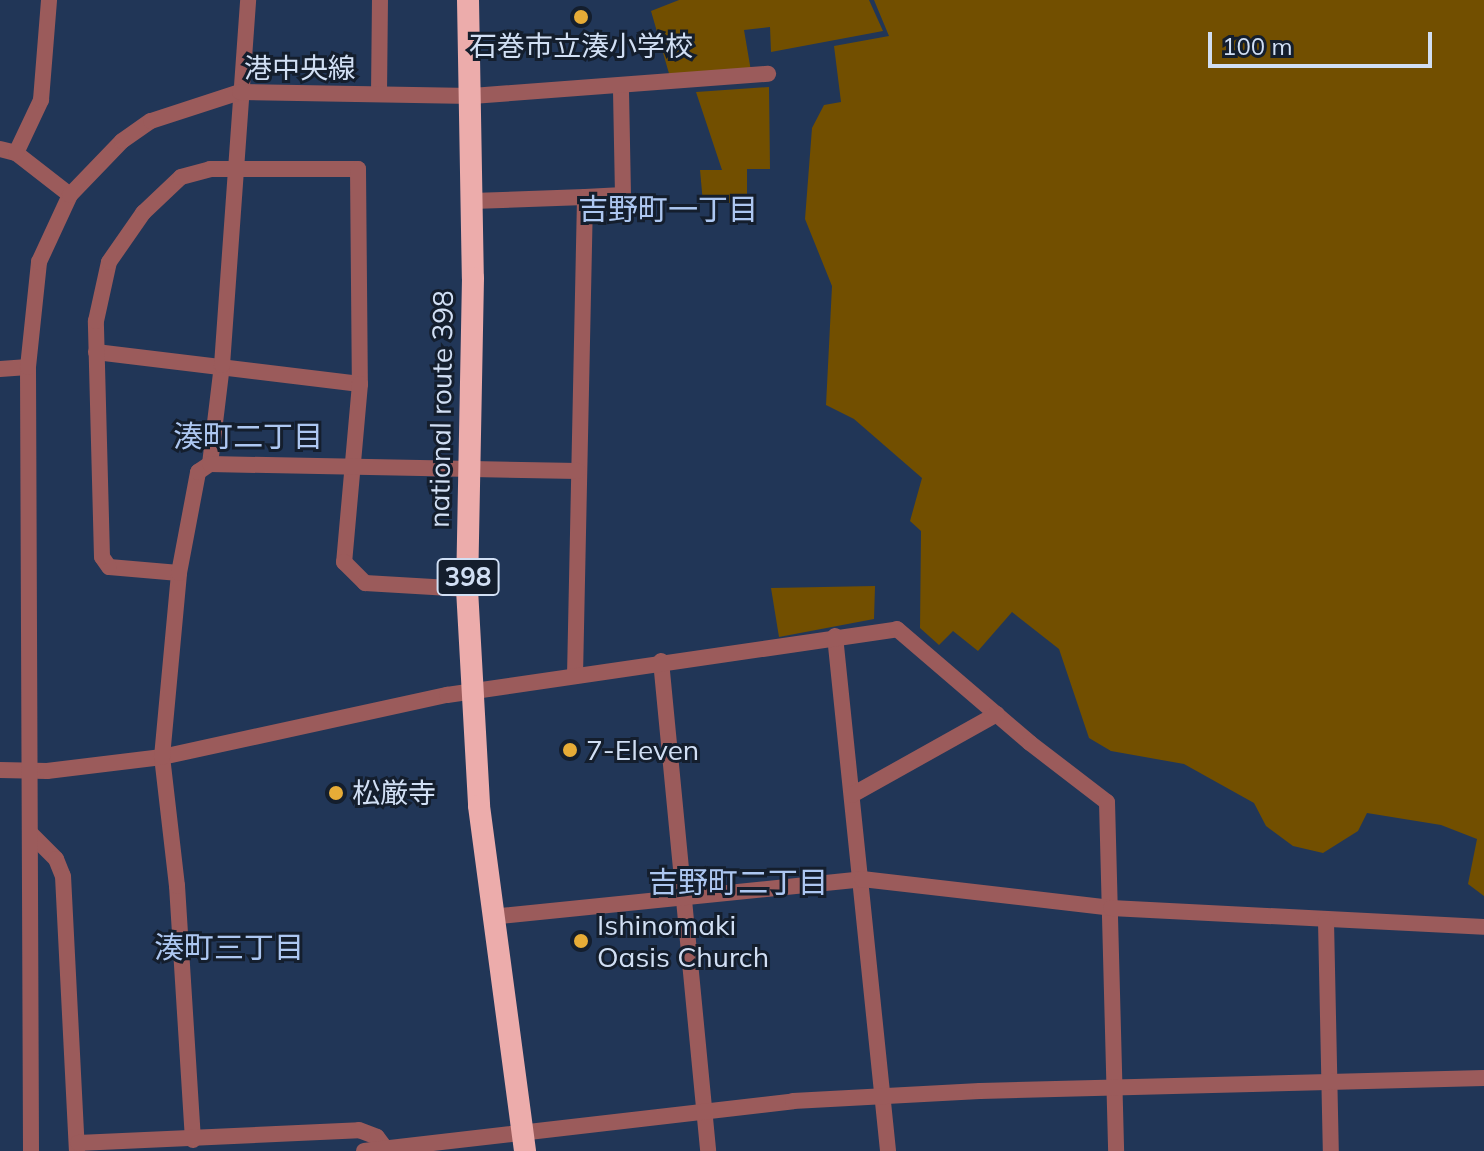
<!DOCTYPE html>
<html>
<head>
<meta charset="utf-8">
<style>
	body { margin:0 }
	#map { position:relative; width:1484px; height:1151px; overflow:hidden; background:#213657; font-family:Mulish,"Noto Sans JP",sans-serif }
	div>[style] { position:absolute }
	.green>* { inset:0; background:#724f00 }
	.minor>* { height:16px; margin:-8px; padding:0 8px; transform-origin:8px; border-radius:8px; background:#9b5b5b }
	.highway>* { height:22px; margin:-11px; padding:0 11px; transform-origin:11px; border-radius:11px; background:#ecacab }
	.dots>* { width:22px; height:22px; translate:-50% -50%; box-sizing:border-box; border:4px solid #141e2d; border-radius:50% }
	span { translate:-50% -50%; white-space:nowrap; text-align:center; line-height:1.15; -webkit-text-stroke:6px #141e2d; paint-order:stroke }
	.shield-label span { padding:2px 6px; background:#141e2d; border:2px solid; border-radius:6px; -webkit-text-stroke-width:0 }
	.shield-label { font-size:26px; color:#d1dff4; font-weight:700 }
	.poi-label { font-size:28px; color:#d1dff4 }
	.left { translate:0 -50%; text-align:left }
	.street-label { font-size:28px; color:#d1dff4 }
	.neighbourhood-label { font-size:30px; color:#adc7f1 }
	.scale { position:absolute; left:1208px; top:32px; width:224px; height:36px; box-sizing:border-box; border:4px solid #d1dff4; border-top:0; padding-left:10px; font-size:24px; line-height:28px; white-space:nowrap; color:#d1dff4; -webkit-text-stroke:6px #141e2d; paint-order:stroke }
</style>
</head>
<body>
<div id="map">
	<div class="green">
		<i style="clip-path:polygon(679px 0,869px 0,883px 31px,771px 52px,770px 27px,744px 30px,751px 71px,670px 77px,651px 11px)"></i>
		<i style="clip-path:polygon(874px 0,1484px 0,1484px 896px,1468px 884px,1477px 839px,1441px 825px,1367px 813px,1358px 831px,1323px 853px,1293px 846px,1266px 826px,1254px 803px,1184px 764px,1111px 751px,1089px 738px,1059px 649px,1012px 612px,978px 651px,953px 631px,939px 645px,920px 628px,921px 531px,910px 521px,922px 478px,854px 419px,826px 405px,832px 286px,805px 219px,812px 128px,824px 105px,841px 102px,834px 46px,889px 36px)"></i>
		<i style="clip-path:polygon(769px 87px,770px 169px,747px 169px,747px 203px,703px 203px,700px 170px,722px 170px,696px 92px)"></i>
		<i style="clip-path:polygon(875px 586px,874px 619px,779px 637px,771px 588px)"></i>
	</div>
	<div class="minor">
		<i style="left:379px;top:94px;width:94px;rotate:-89.4deg"></i>
		<i style="left:0;top:149px;width:16px;rotate:14deg"></i>
		<i style="left:16px;top:153px;width:68px;rotate:37.9deg"></i>
		<i style="left:16px;top:153px;width:59px;rotate:-64.7deg"></i>
		<i style="left:41px;top:100px;width:100px;rotate:-85.4deg"></i>
		<i style="left:472px;top:201px;width:113px;rotate:-2deg"></i>
		<i style="left:96px;top:352px;width:266px;rotate:6.9deg"></i>
		<i style="left:0;top:369px;width:28px;rotate:-4deg"></i>
		<i style="left:210px;top:464px;width:100px;rotate:-83.1deg"></i>
		<i style="left:222px;top:365px;width:366px;rotate:-85.9deg"></i>
		<i style="left:179px;top:573px;width:70px;rotate:-175.1deg"></i>
		<i style="left:109px;top:567px;width:12px;rotate:-125deg"></i>
		<i style="left:102px;top:557px;width:236px;rotate:-91.5deg"></i>
		<i style="left:96px;top:321px;width:60px;rotate:-77.6deg"></i>
		<i style="left:109px;top:262px;width:60px;rotate:-55.2deg"></i>
		<i style="left:143px;top:213px;width:52px;rotate:-43.5deg"></i>
		<i style="left:181px;top:177px;width:30px;rotate:-15deg"></i>
		<i style="left:210px;top:169px;width:148px"></i>
		<i style="left:358px;top:169px;width:215px;rotate:89.5deg"></i>
		<i style="left:360px;top:384px;width:179px;rotate:95.1deg"></i>
		<i style="left:344px;top:562px;width:30px;rotate:45deg"></i>
		<i style="left:365px;top:583px;width:102px;rotate:3.4deg"></i>
		<i style="left:835px;top:636px;width:518px;rotate:84.12deg"></i>
		<i style="left:661px;top:661px;width:492px;rotate:84.5deg"></i>
		<i style="left:575px;top:676px;width:479px;rotate:-88.8deg"></i>
		<i style="left:585px;top:197px;width:38px;rotate:-3deg"></i>
		<i style="left:623px;top:195px;width:108px;rotate:-91.1deg"></i>
		<i style="left:0;top:770px;width:47px;rotate:1.2deg"></i>
		<i style="left:47px;top:771px;width:116px;rotate:-6.9deg"></i>
		<i style="left:162px;top:757px;width:292px;rotate:-12.3deg"></i>
		<i style="left:447px;top:695px;width:455px;rotate:-8.3deg"></i>
		<i style="left:897px;top:629px;width:175px;rotate:40.6deg"></i>
		<i style="left:1030px;top:743px;width:97px;rotate:37.5deg"></i>
		<i style="left:1107px;top:802px;width:349px;rotate:88.5deg"></i>
		<i style="left:852px;top:795px;width:166px;rotate:-29.2deg"></i>
		<i style="left:31px;top:834px;width:35px;rotate:45deg"></i>
		<i style="left:56px;top:859px;width:18px;rotate:68deg"></i>
		<i style="left:63px;top:876px;width:275px;rotate:87.1deg"></i>
		<i style="left:491px;top:917px;width:373px;rotate:-5.8deg"></i>
		<i style="left:862px;top:879px;width:251px;rotate:6.6deg"></i>
		<i style="left:1111px;top:908px;width:373px;rotate:2.9deg"></i>
		<i style="left:1326px;top:921px;width:230px;rotate:88.8deg"></i>
		<i style="left:193px;top:1140px;width:255px;rotate:-93.6deg"></i>
		<i style="left:177px;top:886px;width:130px;rotate:-96.6deg"></i>
		<i style="left:162px;top:757px;width:185px;rotate:-84.7deg"></i>
		<i style="left:179px;top:573px;width:103px;rotate:-79.3deg"></i>
		<i style="left:198px;top:472px;width:14px;rotate:-34deg"></i>
		<i style="left:210px;top:464px;width:368px;rotate:1.1deg"></i>
		<i style="left:78px;top:1143px;width:281px;rotate:-2.6deg"></i>
		<i style="left:359px;top:1130px;width:19px;rotate:21deg"></i>
		<i style="left:377px;top:1137px;width:15px;rotate:53deg"></i>
		<i style="left:31px;top:1151px;width:784px;rotate:-90.22deg"></i>
		<i style="left:28px;top:367px;width:106px;rotate:-84deg"></i>
		<i style="left:39px;top:262px;width:74px;rotate:-65.2deg"></i>
		<i style="left:70px;top:195px;width:75px;rotate:-46.1deg"></i>
		<i style="left:122px;top:141px;width:35px;rotate:-35deg"></i>
		<i style="left:151px;top:121px;width:94px;rotate:-18deg"></i>
		<i style="left:240px;top:92px;width:232px;rotate:1deg"></i>
		<i style="left:472px;top:96px;width:297px;rotate:-4.3deg"></i>
		<i style="left:364px;top:1151px;width:432px;rotate:-6.6deg"></i>
		<i style="left:793px;top:1101px;width:187px;rotate:-3.1deg"></i>
		<i style="left:980px;top:1091px;width:504px;rotate:-1.48deg"></i>
	</div>
	<div class="highway">
		<i style="left:468px;top:0;width:278px;rotate:89deg"></i>
		<i style="left:473px;top:278px;width:311px;rotate:91.1deg"></i>
		<i style="left:467px;top:589px;width:217px;rotate:86.8deg"></i>
		<i style="left:479px;top:806px;width:348px;rotate:82.4deg"></i>
	</div>
	<div class="dots">
		<i style="left:581px;top:17px;background:#e7ac37"></i>
		<i style="left:570px;top:750px;background:#e7ac37"></i>
		<i style="left:336px;top:793px;background:#e7ac37"></i>
		<i style="left:581px;top:941px;background:#e7ac37"></i>
	</div>
	<div class="shield-label">
		<span style="left:468px;top:577px">398</span>
	</div>
	<div class="poi-label">
		<span style="left:581px;top:46px">石巻市立湊小学校</span>
		<span class="left" style="left:586px;top:750px">7-Eleven</span>
		<span class="left" style="left:352px;top:793px">松厳寺</span>
		<span class="left" style="left:597px;top:941px">Ishinomaki<br>Oasis Church</span>
	</div>
	<div class="street-label">
		<span style="left:300px;top:68px">港中央線</span>
		<span style="left:441px;top:409px;rotate:-89deg">national route 398</span>
	</div>
	<div class="neighbourhood-label">
		<span style="left:668px;top:209px">吉野町一丁目</span>
		<span style="left:248px;top:436px">湊町二丁目</span>
		<span style="left:738px;top:882px">吉野町二丁目</span>
		<span style="left:229px;top:947px">湊町三丁目</span>
	</div>
	<div class="scale">100 m</div>
</div>
</body>
</html>
